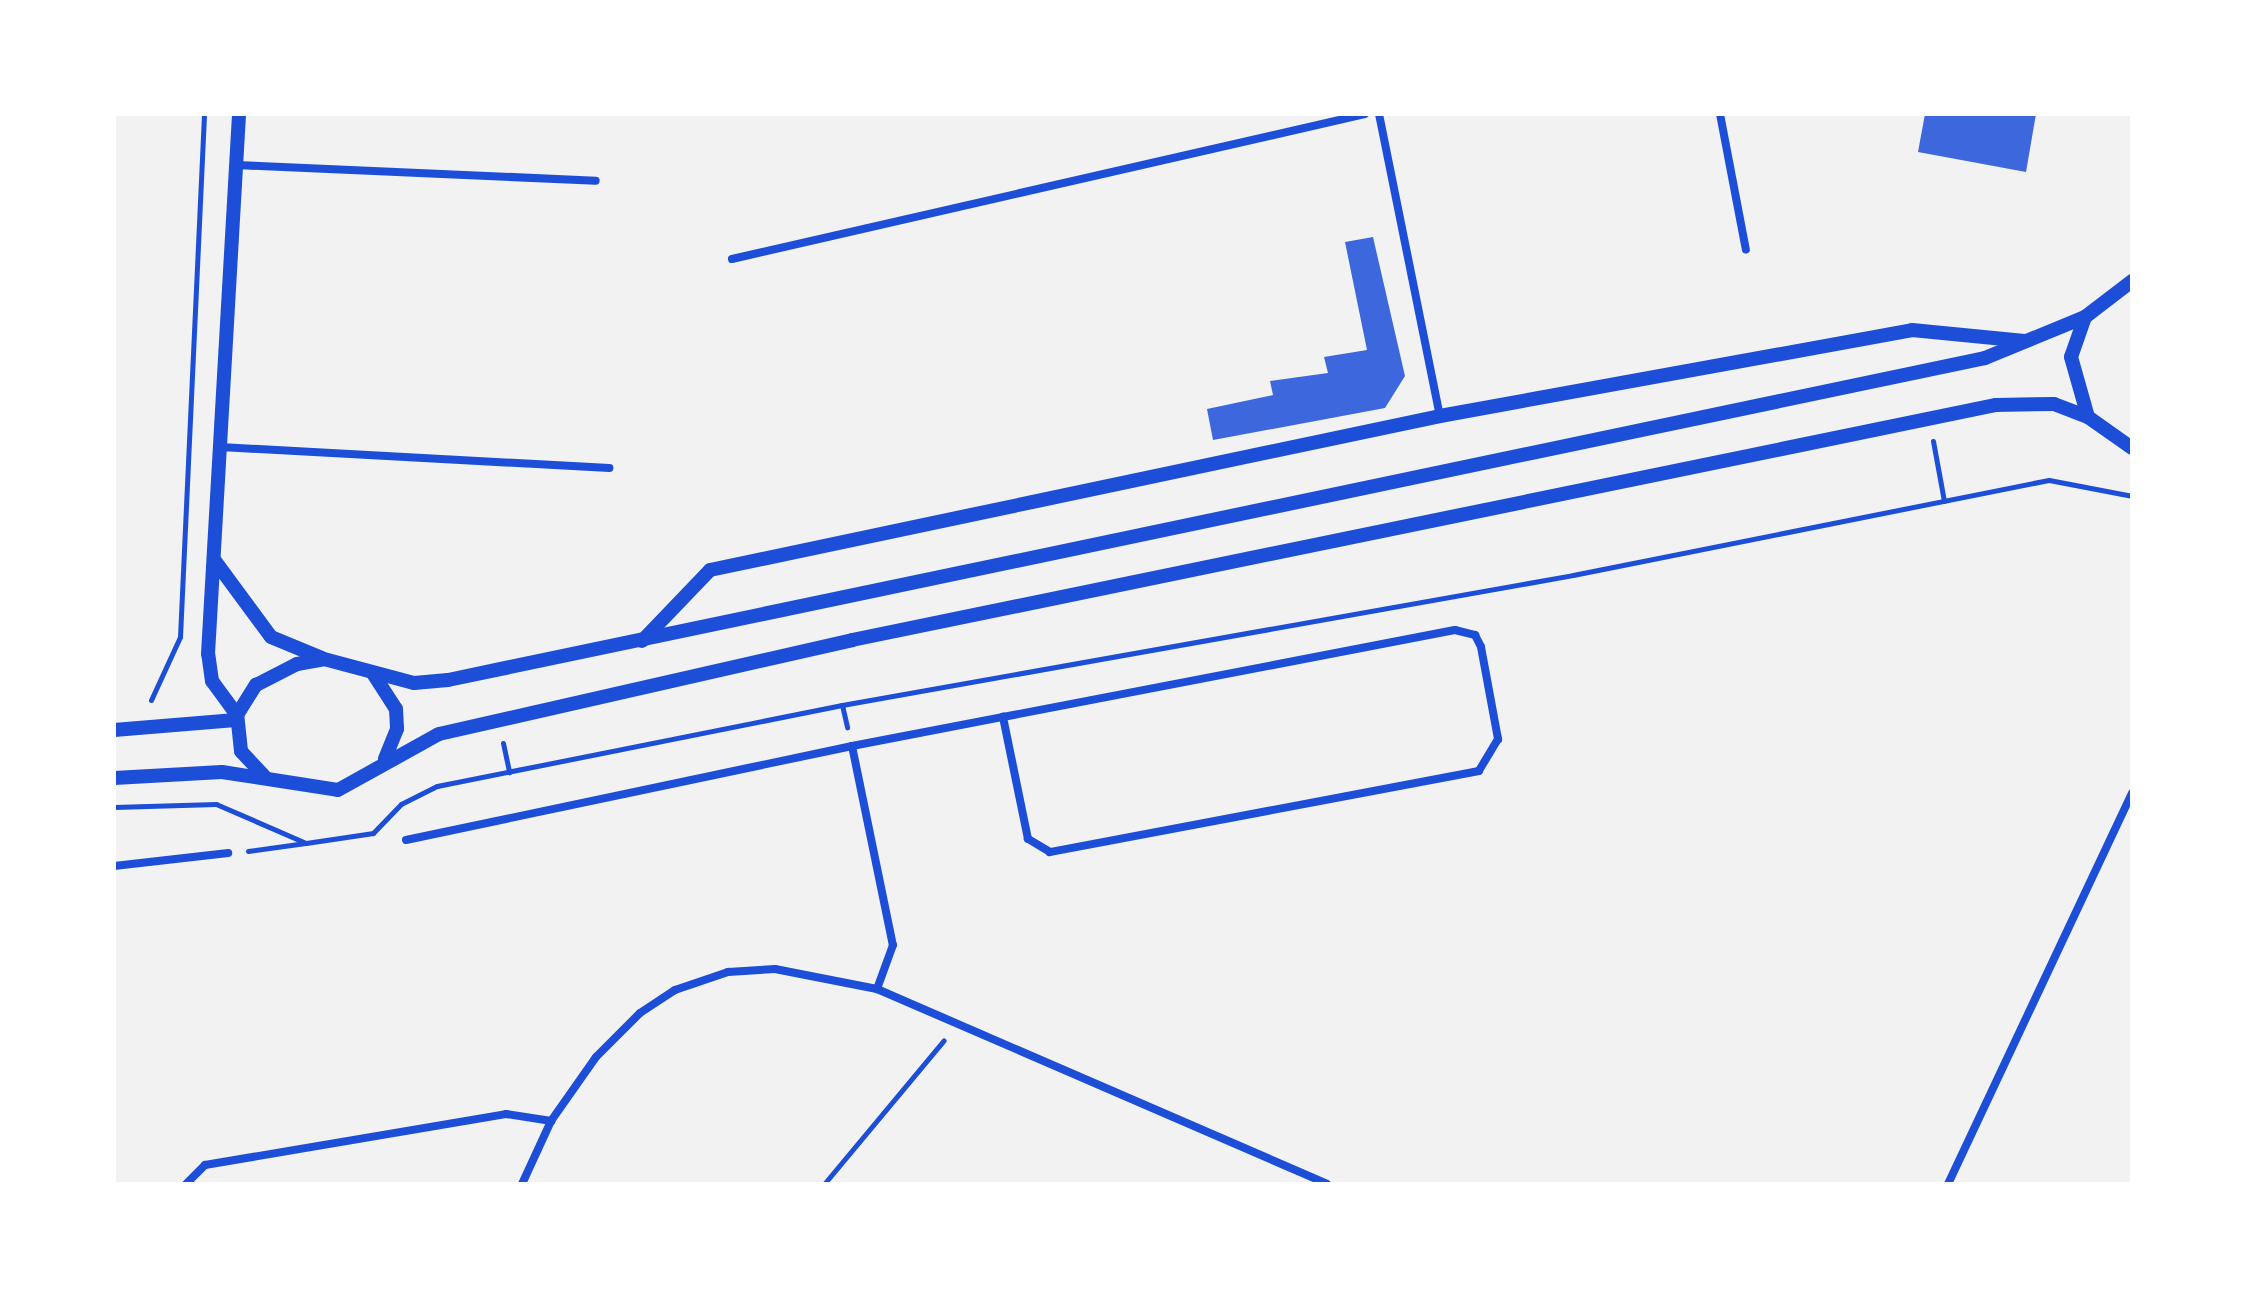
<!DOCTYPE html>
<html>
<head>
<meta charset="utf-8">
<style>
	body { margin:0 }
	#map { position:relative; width:2246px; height:1298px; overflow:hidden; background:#f2f2f2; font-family:Manrope,sans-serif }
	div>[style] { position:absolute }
	.building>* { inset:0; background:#3d67dc }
	.path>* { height:5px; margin:-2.5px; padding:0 2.5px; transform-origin:2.5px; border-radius:2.5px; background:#1d4ed8 }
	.minor>* { height:8px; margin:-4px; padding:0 4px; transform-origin:4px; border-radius:4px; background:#1d4ed8 }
	.tertiary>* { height:14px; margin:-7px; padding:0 7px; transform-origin:7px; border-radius:7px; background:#1d4ed8 }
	span { translate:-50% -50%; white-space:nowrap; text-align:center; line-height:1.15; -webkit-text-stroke:6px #fff; paint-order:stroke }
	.frame { position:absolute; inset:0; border:116px solid #fff; pointer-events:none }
</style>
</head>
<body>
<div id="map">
	<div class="building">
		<i style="clip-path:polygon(1925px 114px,2036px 114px,2026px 172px,1918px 152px)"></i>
		<i style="clip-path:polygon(1373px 237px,1405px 376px,1385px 408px,1213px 440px,1207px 409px,1273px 395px,1270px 381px,1328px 373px,1324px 357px,1367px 350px,1345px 242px)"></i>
	</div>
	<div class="path">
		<i style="left:1933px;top:441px;width:61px;rotate:79.6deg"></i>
		<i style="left:151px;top:700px;width:69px;rotate:-65.3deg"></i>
		<i style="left:180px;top:637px;width:524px;rotate:-87.37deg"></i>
		<i style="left:842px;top:705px;width:23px;rotate:77deg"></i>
		<i style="left:503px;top:743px;width:30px;rotate:78deg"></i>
		<i style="left:114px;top:807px;width:102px;rotate:-1.7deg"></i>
		<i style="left:216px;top:804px;width:98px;rotate:23.4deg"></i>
		<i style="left:306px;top:843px;width:68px;rotate:-8.5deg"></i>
		<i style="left:373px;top:833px;width:40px;rotate:-46deg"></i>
		<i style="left:401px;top:804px;width:40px;rotate:-26.6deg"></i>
		<i style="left:437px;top:786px;width:413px;rotate:-11.3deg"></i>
		<i style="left:842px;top:705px;width:742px;rotate:-10.08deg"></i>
		<i style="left:1573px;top:575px;width:485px;rotate:-11.3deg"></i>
		<i style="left:2049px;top:480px;width:85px;rotate:10.9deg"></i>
		<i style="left:248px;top:851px;width:58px;rotate:-8deg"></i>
		<i style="left:824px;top:1184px;width:187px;rotate:-50.2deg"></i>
	</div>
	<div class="minor">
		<i style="left:1379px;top:114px;width:308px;rotate:78.6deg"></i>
		<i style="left:1720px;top:114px;width:138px;rotate:79.2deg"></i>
		<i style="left:236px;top:165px;width:360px;rotate:2.5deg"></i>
		<i style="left:732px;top:259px;width:649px;rotate:-12.9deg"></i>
		<i style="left:220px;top:447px;width:390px;rotate:3.1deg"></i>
		<i style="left:852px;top:746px;width:203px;rotate:78.4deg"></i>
		<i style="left:893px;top:945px;width:47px;rotate:110deg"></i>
		<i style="left:406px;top:840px;width:456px;rotate:-11.9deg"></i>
		<i style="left:852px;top:746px;width:154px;rotate:-10.9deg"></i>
		<i style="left:1003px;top:717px;width:460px;rotate:-10.9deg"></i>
		<i style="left:1455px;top:630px;width:21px;rotate:14deg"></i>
		<i style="left:1475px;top:635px;width:13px;rotate:63deg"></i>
		<i style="left:1481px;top:647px;width:94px;rotate:79.5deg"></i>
		<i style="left:1498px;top:739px;width:37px;rotate:121deg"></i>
		<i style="left:1479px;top:771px;width:437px;rotate:169.3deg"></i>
		<i style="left:1050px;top:852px;width:26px;rotate:-149deg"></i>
		<i style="left:1028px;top:839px;width:125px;rotate:-101.6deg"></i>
		<i style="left:114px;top:866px;width:115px;rotate:-6.5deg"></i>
		<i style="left:186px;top:1184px;width:27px;rotate:-45deg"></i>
		<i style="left:205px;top:1165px;width:305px;rotate:-9.6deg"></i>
		<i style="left:506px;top:1114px;width:46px;rotate:8.8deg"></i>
		<i style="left:522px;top:1184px;width:69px;rotate:-65.3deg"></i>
		<i style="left:551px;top:1121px;width:78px;rotate:-54.9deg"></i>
		<i style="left:596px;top:1057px;width:62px;rotate:-45deg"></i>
		<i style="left:640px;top:1013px;width:42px;rotate:-33.3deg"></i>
		<i style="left:675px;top:990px;width:56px;rotate:-18.8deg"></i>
		<i style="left:728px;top:972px;width:47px;rotate:-3.7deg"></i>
		<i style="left:775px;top:969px;width:104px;rotate:11.1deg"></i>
		<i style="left:877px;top:989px;width:490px;rotate:23.4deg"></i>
		<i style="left:1948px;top:1184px;width:432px;rotate:-64.8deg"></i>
	</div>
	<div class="tertiary">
		<i style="left:2132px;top:281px;width:59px;rotate:142.5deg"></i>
		<i style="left:2085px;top:317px;width:42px;rotate:109.3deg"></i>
		<i style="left:2071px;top:357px;width:62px;rotate:74.2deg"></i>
		<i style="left:2088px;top:417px;width:54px;rotate:35.2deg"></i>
		<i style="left:215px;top:561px;width:94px;rotate:53.6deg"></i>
		<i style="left:271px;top:637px;width:55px;rotate:22.4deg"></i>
		<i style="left:642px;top:641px;width:98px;rotate:-46.2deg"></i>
		<i style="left:710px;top:570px;width:746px;rotate:-11.91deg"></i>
		<i style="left:1440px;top:416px;width:480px;rotate:-10.3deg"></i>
		<i style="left:1912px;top:330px;width:113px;rotate:5.6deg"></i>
		<i style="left:374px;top:675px;width:40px;rotate:57.1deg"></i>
		<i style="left:396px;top:709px;width:20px;rotate:87deg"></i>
		<i style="left:397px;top:729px;width:32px;rotate:112deg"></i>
		<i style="left:237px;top:715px;width:42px;rotate:-126.3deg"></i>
		<i style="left:212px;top:681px;width:27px;rotate:-98deg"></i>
		<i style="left:208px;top:654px;width:541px;rotate:-86.71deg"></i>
		<i style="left:114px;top:730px;width:122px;rotate:-4.7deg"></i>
		<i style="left:265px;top:777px;width:35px;rotate:-133deg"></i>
		<i style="left:241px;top:751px;width:36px;rotate:-96deg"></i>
		<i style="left:237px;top:715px;width:36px;rotate:-58deg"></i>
		<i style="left:256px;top:685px;width:46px;rotate:-27.1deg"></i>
		<i style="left:297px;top:664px;width:27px;rotate:-10deg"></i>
		<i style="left:324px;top:659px;width:93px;rotate:14.9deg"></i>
		<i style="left:414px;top:683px;width:34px;rotate:-5deg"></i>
		<i style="left:448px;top:680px;width:1570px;rotate:-11.83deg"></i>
		<i style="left:1985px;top:358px;width:108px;rotate:-22.3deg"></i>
		<i style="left:114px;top:778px;width:108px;rotate:-3.2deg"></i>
		<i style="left:222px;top:772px;width:117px;rotate:8.8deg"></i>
		<i style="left:338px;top:790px;width:115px;rotate:-29deg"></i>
		<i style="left:439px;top:734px;width:424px;rotate:-12.8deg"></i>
		<i style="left:852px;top:640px;width:1168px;rotate:-11.61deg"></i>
		<i style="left:1996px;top:405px;width:58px;rotate:-1deg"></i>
		<i style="left:2054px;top:404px;width:36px;rotate:21deg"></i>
	</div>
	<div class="frame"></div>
</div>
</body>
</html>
